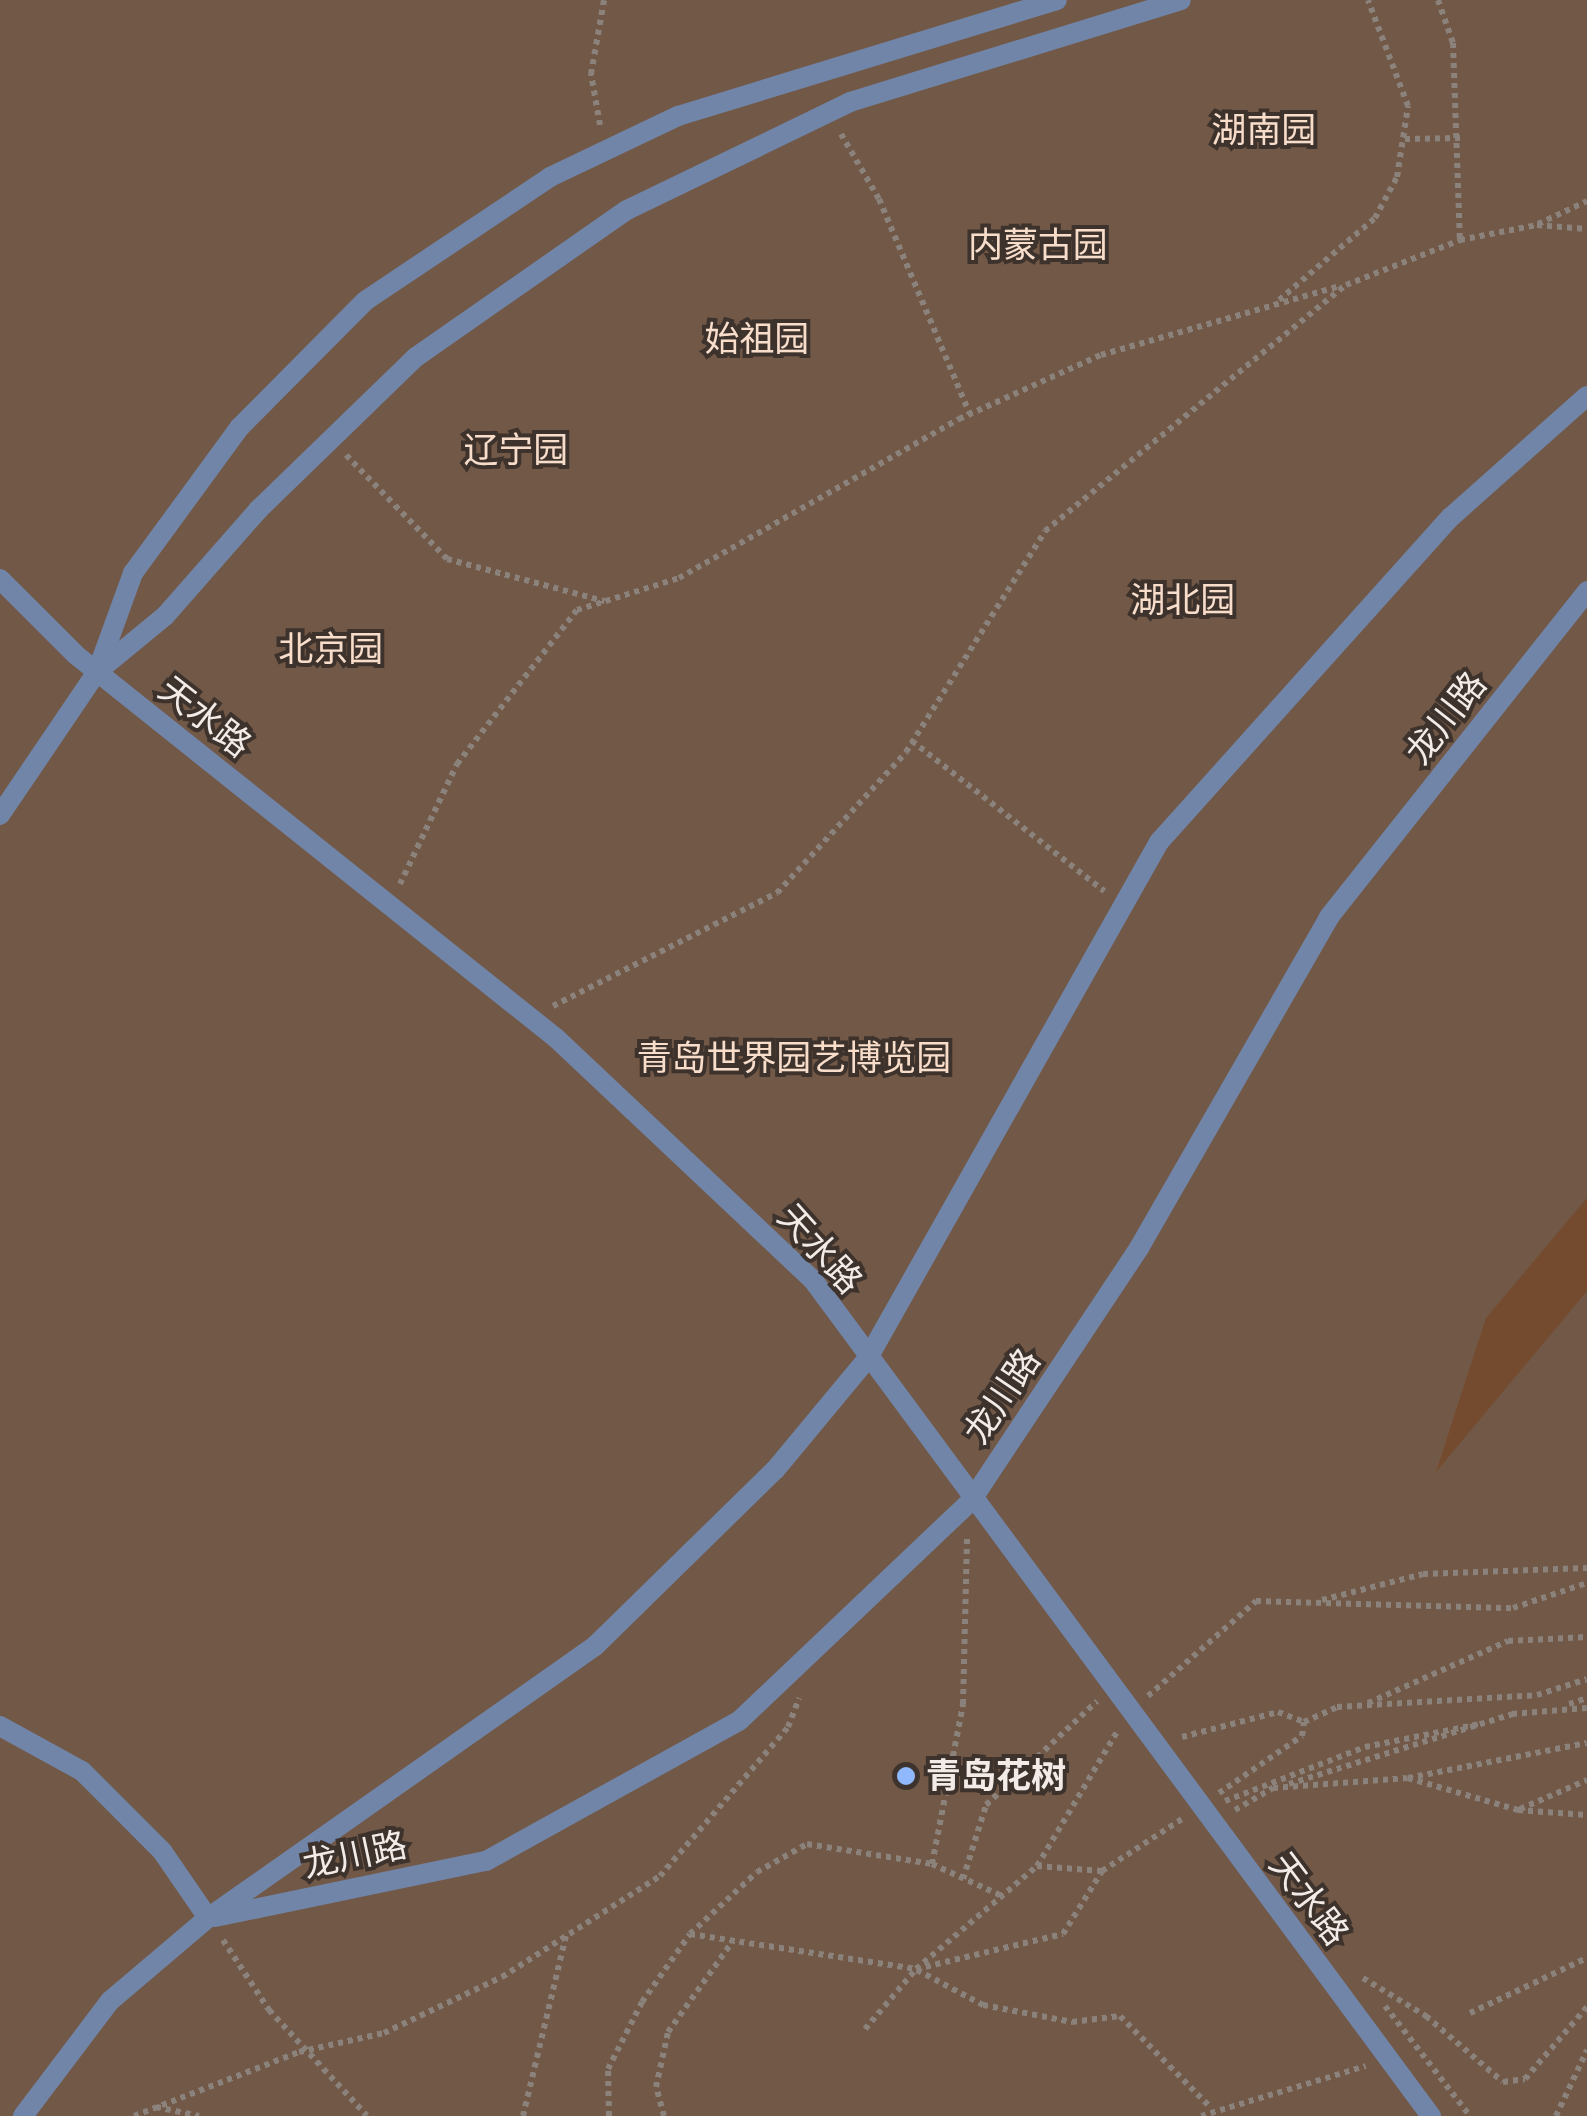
<!DOCTYPE html>
<html>
<head>
<meta charset="utf-8">
<style>
	body { margin:0 }
	#map { position:relative; width:1587px; height:2116px; overflow:hidden; background:#3d332c; font-family:Raleway,"Noto Sans SC",sans-serif }
	div>[style] { position:absolute }
	.green>* { inset:0; background:#725847; transform-origin:0 0 }
	.water>* { inset:0; background:#744b2e }
	.path>* { height:6px; margin-top:-3px; transform-origin:0; background:repeating-linear-gradient(90deg,#8b827c 0 5px,transparent 0 10px) }
	.minor>* { height:20px; margin:-10px; padding:0 10px; transform-origin:10px; border-radius:10px; background:#7185a8 }
	.tertiary>* { height:20px; margin:-10px; padding:0 10px; transform-origin:10px; border-radius:10px; background:#7185a8 }
	.dots>* { width:28px; height:28px; translate:-50% -50%; box-sizing:border-box; border:5px solid #3d332c; border-radius:50% }
	span { translate:-50% -50%; white-space:nowrap; text-align:center; line-height:1.15; -webkit-text-stroke:8px #3d332c; paint-order:stroke }
	.park-label { font-size:35px; color:#f9ddcb }
	.street-label { font-size:35px; color:#f2ebe7 }
	.poi-label { font-size:35px; color:#f2ebe7; font-weight:700 }
	.left { translate:0 -50%; text-align:left }
</style>
</head>
<body>
<div id="map">
	<div class="green">
		<i style="left:0;top:0;width:1587px;height:2116px"></i>
	</div>
	<div class="water">
		<i style="clip-path:polygon(1587px 1198px,1587px 1291px,1436px 1472px,1486px 1318px)"></i>
	</div>
	<div class="path">
		<i style="left:1438px;top:0;width:46px;rotate:70.8deg"></i>
		<i style="left:1453px;top:43px;width:197px;rotate:88deg"></i>
		<i style="left:600px;top:125px;width:52px;rotate:-100deg"></i>
		<i style="left:591px;top:74px;width:75px;rotate:-80deg"></i>
		<i style="left:841px;top:134px;width:75px;rotate:59.7deg"></i>
		<i style="left:879px;top:199px;width:233px;rotate:67.1deg"></i>
		<i style="left:1405px;top:139px;width:55px;rotate:-1deg"></i>
		<i style="left:1538px;top:224px;width:54px;rotate:-25.1deg"></i>
		<i style="left:1279px;top:300px;width:126px;rotate:-40.5deg"></i>
		<i style="left:1375px;top:218px;width:47px;rotate:-61.8deg"></i>
		<i style="left:1397px;top:177px;width:72px;rotate:-81.2deg"></i>
		<i style="left:1408px;top:106px;width:113px;rotate:-110.7deg"></i>
		<i style="left:346px;top:455px;width:145px;rotate:45.8deg"></i>
		<i style="left:447px;top:559px;width:163px;rotate:15deg"></i>
		<i style="left:912px;top:741px;width:244px;rotate:38deg"></i>
		<i style="left:400px;top:884px;width:133px;rotate:-64.6deg"></i>
		<i style="left:457px;top:764px;width:195px;rotate:-52.1deg"></i>
		<i style="left:577px;top:610px;width:107px;rotate:-17.4deg"></i>
		<i style="left:679px;top:578px;width:322px;rotate:-29.6deg"></i>
		<i style="left:959px;top:419px;width:156px;rotate:-24.3deg"></i>
		<i style="left:1101px;top:355px;width:249px;rotate:-16.1deg"></i>
		<i style="left:553px;top:1006px;width:251px;rotate:-26.8deg"></i>
		<i style="left:777px;top:893px;width:191px;rotate:-47.5deg"></i>
		<i style="left:906px;top:752px;width:261px;rotate:-57.8deg"></i>
		<i style="left:1045px;top:531px;width:389px;rotate:-39.3deg"></i>
		<i style="left:1346px;top:285px;width:123px;rotate:-21.5deg"></i>
		<i style="left:1460px;top:240px;width:78px;rotate:-11deg"></i>
		<i style="left:1537px;top:225px;width:50px;rotate:4.6deg"></i>
		<i style="left:1322px;top:1600px;width:104px;rotate:-14.4deg"></i>
		<i style="left:1423px;top:1574px;width:164px;rotate:-2.1deg"></i>
		<i style="left:1148px;top:1696px;width:144px;rotate:-41.3deg"></i>
		<i style="left:1256px;top:1601px;width:257px;rotate:1.6deg"></i>
		<i style="left:1513px;top:1608px;width:78px;rotate:-18.7deg"></i>
		<i style="left:1368px;top:1703px;width:153px;rotate:-23.9deg"></i>
		<i style="left:1508px;top:1641px;width:79px;rotate:-2.9deg"></i>
		<i style="left:1569px;top:1704px;width:19px;rotate:-18deg"></i>
		<i style="left:1304px;top:1722px;width:36px;rotate:-24deg"></i>
		<i style="left:1337px;top:1707px;width:200px;rotate:-3.4deg"></i>
		<i style="left:1537px;top:1695px;width:52px;rotate:-17.7deg"></i>
		<i style="left:1182px;top:1737px;width:99px;rotate:-14.6deg"></i>
		<i style="left:1278px;top:1712px;width:28px;rotate:21deg"></i>
		<i style="left:1408px;top:1778px;width:182px;rotate:-11.1deg"></i>
		<i style="left:1289px;top:1784px;width:234px;rotate:-17.4deg"></i>
		<i style="left:1512px;top:1714px;width:75px;rotate:-4.6deg"></i>
		<i style="left:1219px;top:1793px;width:101px;rotate:-34.5deg"></i>
		<i style="left:1302px;top:1736px;width:14px;rotate:-82deg"></i>
		<i style="left:1225px;top:1801px;width:150px;rotate:-21.1deg"></i>
		<i style="left:1365px;top:1747px;width:116px;rotate:-11.4deg"></i>
		<i style="left:1520px;top:1809px;width:73px;rotate:-23.4deg"></i>
		<i style="left:1235px;top:1810px;width:44px;rotate:-30.1deg"></i>
		<i style="left:1273px;top:1788px;width:135px;rotate:-4.2deg"></i>
		<i style="left:1408px;top:1778px;width:115px;rotate:16.2deg"></i>
		<i style="left:1518px;top:1810px;width:69px;rotate:4.1deg"></i>
		<i style="left:932px;top:1864px;width:77px;rotate:24.6deg"></i>
		<i style="left:1037px;top:1866px;width:65px;rotate:4.4deg"></i>
		<i style="left:963px;top:1879px;width:77px;rotate:-72.7deg"></i>
		<i style="left:986px;top:1805px;width:152px;rotate:-43.1deg"></i>
		<i style="left:690px;top:1934px;width:229px;rotate:8.8deg"></i>
		<i style="left:916px;top:1969px;width:159px;rotate:-40.4deg"></i>
		<i style="left:1037px;top:1866px;width:156px;rotate:-59.2deg"></i>
		<i style="left:223px;top:1940px;width:84px;rotate:56.7deg"></i>
		<i style="left:269px;top:2010px;width:144px;rotate:47.2deg"></i>
		<i style="left:917px;top:1970px;width:75px;rotate:27.9deg"></i>
		<i style="left:983px;top:2005px;width:91px;rotate:10.8deg"></i>
		<i style="left:1072px;top:2022px;width:48px;rotate:-7.1deg"></i>
		<i style="left:1120px;top:2016px;width:128px;rotate:45.3deg"></i>
		<i style="left:1363px;top:1978px;width:74px;rotate:31.1deg"></i>
		<i style="left:1426px;top:2016px;width:101px;rotate:40.6deg"></i>
		<i style="left:1503px;top:2082px;width:22px;rotate:-8deg"></i>
		<i style="left:1525px;top:2079px;width:95px;rotate:-49.3deg"></i>
		<i style="left:1385px;top:2006px;width:139px;rotate:52.3deg"></i>
		<i style="left:1470px;top:2013px;width:129px;rotate:-25.2deg"></i>
		<i style="left:865px;top:2029px;width:79px;rotate:-49.6deg"></i>
		<i style="left:916px;top:1969px;width:151px;rotate:-13.4deg"></i>
		<i style="left:1063px;top:1934px;width:74px;rotate:-58.2deg"></i>
		<i style="left:1102px;top:1871px;width:95px;rotate:-33deg"></i>
		<i style="left:156px;top:2107px;width:44px;rotate:11.8deg"></i>
		<i style="left:134px;top:2116px;width:177px;rotate:-21.2deg"></i>
		<i style="left:299px;top:2052px;width:87px;rotate:-12.6deg"></i>
		<i style="left:384px;top:2033px;width:131px;rotate:-25.4deg"></i>
		<i style="left:502px;top:1977px;width:188px;rotate:-32.6deg"></i>
		<i style="left:660px;top:1876px;width:196px;rotate:-49.3deg"></i>
		<i style="left:788px;top:1727px;width:31px;rotate:-69deg"></i>
		<i style="left:523px;top:2116px;width:185px;rotate:-76.6deg"></i>
		<i style="left:609px;top:2116px;width:47px;rotate:-91.2deg"></i>
		<i style="left:608px;top:2069px;width:75px;rotate:-63.1deg"></i>
		<i style="left:642px;top:2002px;width:83px;rotate:-54.8deg"></i>
		<i style="left:690px;top:1934px;width:91px;rotate:-42.8deg"></i>
		<i style="left:757px;top:1872px;width:57px;rotate:-29.2deg"></i>
		<i style="left:807px;top:1844px;width:127px;rotate:9.1deg"></i>
		<i style="left:932px;top:1864px;width:163px;rotate:-79deg"></i>
		<i style="left:963px;top:1704px;width:167px;rotate:-88.6deg"></i>
		<i style="left:664px;top:2116px;width:30px;rotate:-105deg"></i>
		<i style="left:656px;top:2087px;width:56px;rotate:-77.7deg"></i>
		<i style="left:668px;top:2032px;width:112px;rotate:-54.5deg"></i>
		<i style="left:1201px;top:2116px;width:172px;rotate:-16.9deg"></i>
		<i style="left:1556px;top:2116px;width:73px;rotate:-64.8deg"></i>
	</div>
	<div class="minor">
		<i style="left:98px;top:671px;width:87px;rotate:-39.4deg"></i>
		<i style="left:165px;top:616px;width:141px;rotate:-48.7deg"></i>
		<i style="left:258px;top:510px;width:220px;rotate:-44.1deg"></i>
		<i style="left:416px;top:357px;width:257px;rotate:-34.9deg"></i>
		<i style="left:627px;top:210px;width:248px;rotate:-25.8deg"></i>
		<i style="left:850px;top:102px;width:346px;rotate:-17.1deg"></i>
		<i style="left:0;top:815px;width:173px;rotate:-55.9deg"></i>
		<i style="left:97px;top:672px;width:105px;rotate:-70deg"></i>
		<i style="left:133px;top:573px;width:181px;rotate:-53.8deg"></i>
		<i style="left:240px;top:427px;width:177px;rotate:-45.2deg"></i>
		<i style="left:365px;top:301px;width:223px;rotate:-33.8deg"></i>
		<i style="left:550px;top:177px;width:142px;rotate:-25.5deg"></i>
		<i style="left:678px;top:116px;width:396px;rotate:-17deg"></i>
		<i style="left:0;top:1726px;width:94px;rotate:28.8deg"></i>
		<i style="left:82px;top:1771px;width:113px;rotate:45deg"></i>
		<i style="left:162px;top:1851px;width:81px;rotate:55.5deg"></i>
		<i style="left:215px;top:1917px;width:277px;rotate:-11.7deg"></i>
		<i style="left:486px;top:1861px;width:289px;rotate:-29deg"></i>
		<i style="left:739px;top:1721px;width:320px;rotate:-43.5deg"></i>
		<i style="left:971px;top:1501px;width:304px;rotate:-56.4deg"></i>
		<i style="left:1139px;top:1248px;width:382px;rotate:-60.1deg"></i>
		<i style="left:1329px;top:917px;width:416px;rotate:-51.6deg"></i>
		<i style="left:23px;top:2116px;width:144px;rotate:-52.9deg"></i>
		<i style="left:110px;top:2001px;width:128px;rotate:-40.3deg"></i>
		<i style="left:208px;top:1918px;width:473px;rotate:-35.1deg"></i>
		<i style="left:595px;top:1646px;width:252px;rotate:-44.4deg"></i>
		<i style="left:775px;top:1470px;width:146px;rotate:-50.3deg"></i>
		<i style="left:868px;top:1358px;width:592px;rotate:-60.58deg"></i>
		<i style="left:1159px;top:842px;width:437px;rotate:-48.1deg"></i>
		<i style="left:1451px;top:517px;width:182px;rotate:-41.7deg"></i>
	</div>
	<div class="tertiary">
		<i style="left:0;top:579px;width:107px;rotate:45deg"></i>
		<i style="left:76px;top:655px;width:614px;rotate:38.59deg"></i>
		<i style="left:556px;top:1038px;width:353px;rotate:43.3deg"></i>
		<i style="left:813px;top:1280px;width:1040px;rotate:53.53deg"></i>
	</div>
	<div class="dots">
		<i style="left:906px;top:1776px;background:#90b8fd"></i>
	</div>
	<div class="park-label">
		<span style="left:1264px;top:130px">湖南园</span>
		<span style="left:1038px;top:245px">内蒙古园</span>
		<span style="left:757px;top:339px">始祖园</span>
		<span style="left:516px;top:450px">辽宁园</span>
		<span style="left:1183px;top:600px">湖北园</span>
		<span style="left:331px;top:649px">北京园</span>
		<span style="left:794px;top:1058px">青岛世界园艺博览园</span>
	</div>
	<div class="street-label">
		<span style="left:205px;top:717px;rotate:38deg">天水路</span>
		<span style="left:1446px;top:718px;rotate:-52deg">龙川路</span>
		<span style="left:820px;top:1249px;rotate:48deg">天水路</span>
		<span style="left:1002px;top:1396px;rotate:-56deg">龙川路</span>
		<span style="left:355px;top:1855px;rotate:-12deg">龙川路</span>
		<span style="left:1309px;top:1899px;rotate:53deg">天水路</span>
	</div>
	<div class="poi-label">
		<span class="left" style="left:926px;top:1776px">青岛花树</span>
	</div>
</div>
</body>
</html>
